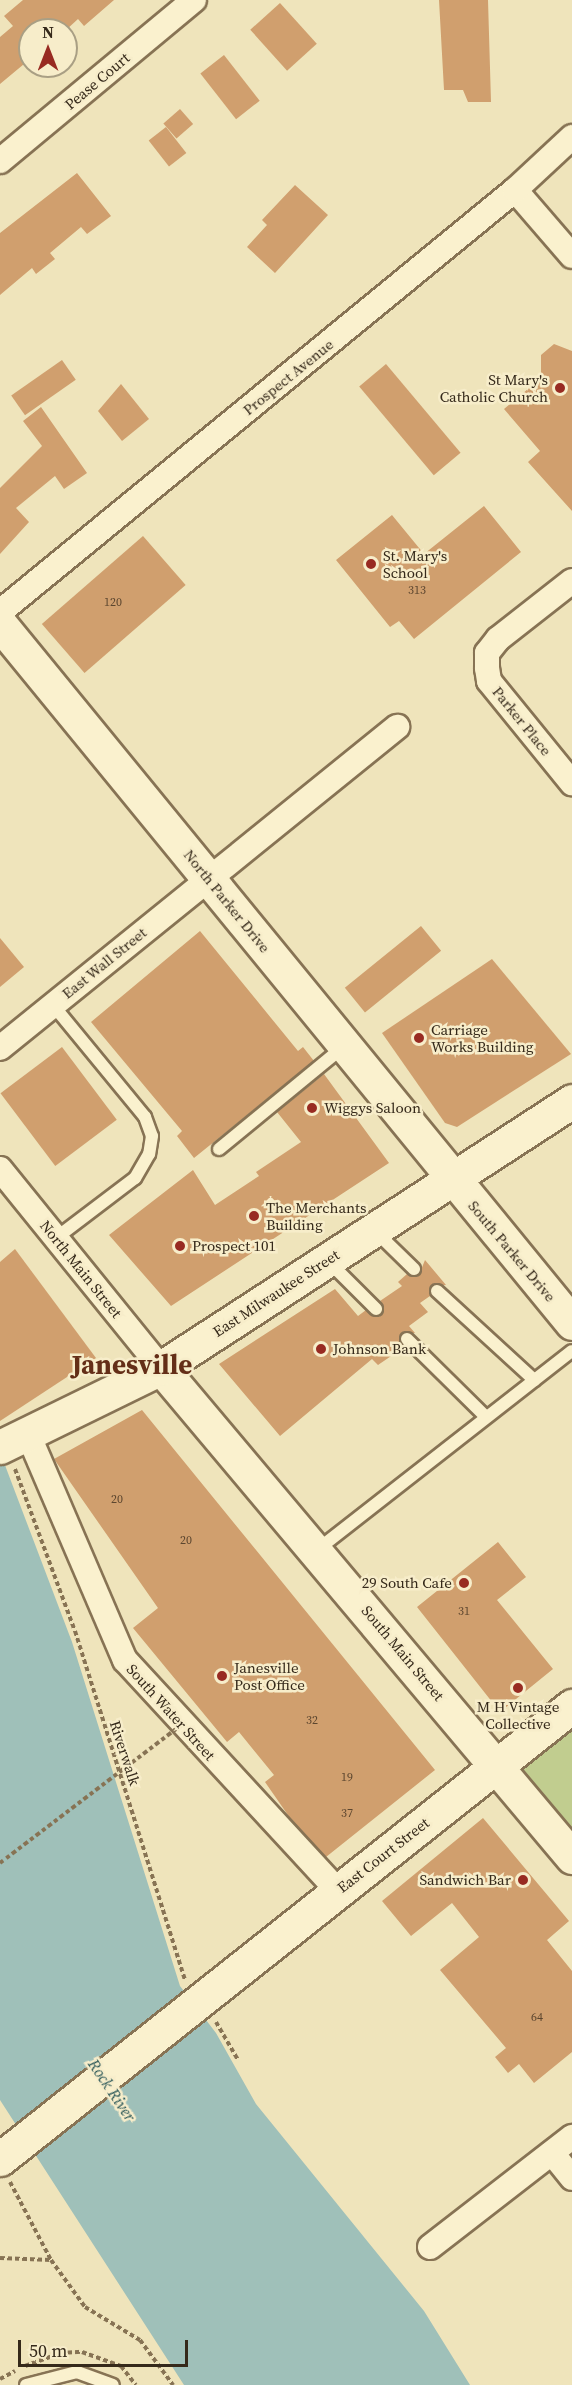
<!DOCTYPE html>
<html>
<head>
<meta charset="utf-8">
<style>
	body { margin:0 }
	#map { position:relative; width:572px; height:2385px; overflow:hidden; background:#efe4bb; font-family:"Source Serif 4",serif }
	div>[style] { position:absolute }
	.green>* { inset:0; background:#c1cd8f }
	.water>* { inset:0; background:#9fc0b9 }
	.building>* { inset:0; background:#d09f6e; transform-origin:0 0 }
	.path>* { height:4px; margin-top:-2px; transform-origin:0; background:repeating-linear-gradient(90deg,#877354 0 4.5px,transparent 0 7.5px) }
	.roads { filter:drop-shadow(2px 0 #877354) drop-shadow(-2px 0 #877354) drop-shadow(0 2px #877354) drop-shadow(0 -2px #877354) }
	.service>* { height:12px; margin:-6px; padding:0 6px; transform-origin:6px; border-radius:6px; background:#faf1ce }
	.minor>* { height:24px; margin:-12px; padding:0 12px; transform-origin:12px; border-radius:12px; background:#faf1ce }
	.secondary>* { height:33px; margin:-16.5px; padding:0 16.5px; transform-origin:16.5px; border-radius:16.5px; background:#faf1ce }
	.path-bridge>* { height:4px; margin-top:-2px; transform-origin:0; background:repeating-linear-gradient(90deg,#877354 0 4.5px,transparent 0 7.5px) }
	.dots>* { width:16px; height:16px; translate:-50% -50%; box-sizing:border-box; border:3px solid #f7edca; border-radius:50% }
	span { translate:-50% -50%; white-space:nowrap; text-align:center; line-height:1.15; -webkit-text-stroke:5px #f7edca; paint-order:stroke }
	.number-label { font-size:12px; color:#5c462f }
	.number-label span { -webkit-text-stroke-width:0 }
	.street-label { font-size:15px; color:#35291a }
	.poi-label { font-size:15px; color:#35291a }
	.right { translate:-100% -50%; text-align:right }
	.left { translate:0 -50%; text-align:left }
	.water-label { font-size:16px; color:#285556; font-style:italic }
	.town-label { font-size:27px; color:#642e17; font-weight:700 }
	.north { position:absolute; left:18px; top:18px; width:60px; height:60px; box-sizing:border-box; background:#f7edca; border:2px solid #a99f84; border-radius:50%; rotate:0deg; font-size:16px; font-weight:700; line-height:24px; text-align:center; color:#35291a }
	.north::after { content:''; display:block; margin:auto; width:21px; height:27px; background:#982b22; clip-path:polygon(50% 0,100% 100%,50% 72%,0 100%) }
	.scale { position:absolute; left:18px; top:2340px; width:170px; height:27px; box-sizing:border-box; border:3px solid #35291a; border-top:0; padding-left:8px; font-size:18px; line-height:21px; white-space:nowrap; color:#35291a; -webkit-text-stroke:4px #f7edca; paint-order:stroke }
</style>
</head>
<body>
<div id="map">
	<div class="green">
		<i style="clip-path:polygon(572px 1706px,572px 1857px,499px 1766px)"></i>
	</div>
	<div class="water">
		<i style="clip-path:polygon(0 1452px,72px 1642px,180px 1986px,216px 2033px,256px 2104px,424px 2311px,470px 2385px,184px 2385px,0 2100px)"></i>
	</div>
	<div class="building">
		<i style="clip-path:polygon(23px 0,114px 0,84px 26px,78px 19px,66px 30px,30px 30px,30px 59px,0 84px,0 37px,13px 26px,4px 16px)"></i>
		<i style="clip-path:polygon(439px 0,488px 0,491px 102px,468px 102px,463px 90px,444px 90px)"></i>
		<i style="left:280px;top:3px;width:55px;height:40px;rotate:48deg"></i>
		<i style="left:224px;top:55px;width:58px;height:30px;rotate:52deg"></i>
		<i style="left:180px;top:109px;width:20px;height:22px;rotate:49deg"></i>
		<i style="left:166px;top:127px;width:33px;height:22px;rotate:52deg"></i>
		<i style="clip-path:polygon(77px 173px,111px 216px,87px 234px,81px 227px,50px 253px,55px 259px,36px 274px,32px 268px,0 295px,0 233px)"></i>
		<i style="clip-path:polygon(295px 185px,328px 215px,275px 273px,247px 247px,267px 225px,262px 220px)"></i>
		<i style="clip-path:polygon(554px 344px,572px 351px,572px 511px,528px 462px,540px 451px,504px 409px,541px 378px,541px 355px)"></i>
		<i style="left:62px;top:360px;width:24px;height:62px;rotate:55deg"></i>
		<i style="left:386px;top:364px;width:116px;height:35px;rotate:50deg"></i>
		<i style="clip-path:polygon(121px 384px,149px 419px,122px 441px,98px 411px)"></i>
		<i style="clip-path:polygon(41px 407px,87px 473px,64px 489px,55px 476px,16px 508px,29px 522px,0 554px,0 488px,42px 446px,23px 421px)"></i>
		<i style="clip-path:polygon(484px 506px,521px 552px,414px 639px,399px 621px,390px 627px,336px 560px,392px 515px,424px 554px)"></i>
		<i style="left:143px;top:536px;width:65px;height:134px;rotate:49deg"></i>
		<i style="left:421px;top:926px;width:32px;height:98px;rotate:51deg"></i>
		<i style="clip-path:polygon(200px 931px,298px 1051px,303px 1047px,314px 1061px,194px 1158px,177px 1136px,182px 1131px,91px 1022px)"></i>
		<i style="clip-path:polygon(0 938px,24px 967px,0 987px)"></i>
		<i style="clip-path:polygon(492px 959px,571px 1054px,457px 1127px,445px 1123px,382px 1033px)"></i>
		<i style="left:62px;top:1047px;width:91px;height:77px;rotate:53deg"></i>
		<i style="clip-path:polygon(324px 1074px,389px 1163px,171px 1306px,109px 1235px,193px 1170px,215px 1205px,259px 1176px,256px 1172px,301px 1142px,277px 1112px)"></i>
		<i style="clip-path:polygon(15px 1249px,96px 1358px,0 1421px,0 1262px)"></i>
		<i style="clip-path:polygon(425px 1260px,446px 1285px,431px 1286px,430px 1296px,420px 1303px,428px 1312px,409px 1326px,415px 1333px,402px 1333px,400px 1350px,378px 1365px,372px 1359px,280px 1436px,219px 1364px,335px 1289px,358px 1316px,366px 1310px,379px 1317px,384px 1311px,380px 1301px,402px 1286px,398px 1282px,407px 1274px,419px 1275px)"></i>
		<i style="clip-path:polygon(142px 1410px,435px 1770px,326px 1857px,290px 1818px,265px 1782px,274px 1775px,239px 1732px,227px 1742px,133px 1628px,158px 1608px,54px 1459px)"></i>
		<i style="clip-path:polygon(498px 1542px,526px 1577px,497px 1600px,553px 1669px,500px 1712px,417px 1607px)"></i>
		<i style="clip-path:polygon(483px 1818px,569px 1921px,547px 1940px,572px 1971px,572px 2052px,534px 2083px,519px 2064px,508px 2073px,495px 2057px,506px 2048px,440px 1970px,479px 1937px,452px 1903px,411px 1936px,382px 1901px)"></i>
	</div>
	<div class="path">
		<i style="left:15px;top:1469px;width:173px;rotate:69.7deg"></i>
		<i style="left:75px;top:1631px;width:366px;rotate:72.5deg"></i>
		<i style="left:216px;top:2022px;width:44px;rotate:59.9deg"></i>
		<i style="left:10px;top:2182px;width:88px;rotate:62.3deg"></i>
		<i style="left:51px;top:2260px;width:58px;rotate:54.1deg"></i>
		<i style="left:85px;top:2307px;width:64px;rotate:31deg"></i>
		<i style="left:140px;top:2340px;width:56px;rotate:53.7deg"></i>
		<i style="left:0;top:2258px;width:51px;rotate:2.2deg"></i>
		<i style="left:25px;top:2366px;width:37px;rotate:-20deg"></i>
		<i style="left:60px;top:2353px;width:22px;rotate:-3deg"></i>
		<i style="left:82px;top:2352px;width:41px;rotate:19.7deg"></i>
		<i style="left:121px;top:2366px;width:24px;rotate:52deg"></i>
		<i style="left:0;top:2379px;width:17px;rotate:-28deg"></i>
	</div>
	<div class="roads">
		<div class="service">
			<i style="left:53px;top:1005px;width:145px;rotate:50.6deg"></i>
			<i style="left:145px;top:1117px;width:20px;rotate:70deg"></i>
			<i style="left:152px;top:1136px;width:18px;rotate:99deg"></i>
			<i style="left:149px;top:1154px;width:28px;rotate:120deg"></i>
			<i style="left:135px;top:1178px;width:99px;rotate:142.8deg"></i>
			<i style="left:219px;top:1149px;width:161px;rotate:-39.4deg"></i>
			<i style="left:374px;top:1230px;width:56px;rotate:44.3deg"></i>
			<i style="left:328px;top:1261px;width:68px;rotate:45deg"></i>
			<i style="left:437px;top:1291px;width:132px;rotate:42.5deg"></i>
			<i style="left:407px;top:1339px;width:111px;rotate:44.6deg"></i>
			<i style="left:317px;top:1550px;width:323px;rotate:-38deg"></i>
			<i style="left:26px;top:2385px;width:53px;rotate:-14.3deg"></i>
			<i style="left:77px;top:2372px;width:38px;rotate:20deg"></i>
		</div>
		<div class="minor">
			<i style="left:0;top:161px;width:252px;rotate:-39.7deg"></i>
			<i style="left:515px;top:190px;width:87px;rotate:49.2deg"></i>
			<i style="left:572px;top:581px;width:94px;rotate:141.9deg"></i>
			<i style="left:498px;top:639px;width:18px;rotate:128deg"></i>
			<i style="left:487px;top:653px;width:15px;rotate:90deg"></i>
			<i style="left:487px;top:668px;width:13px;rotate:81deg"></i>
			<i style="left:489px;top:681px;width:132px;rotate:50.9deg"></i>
			<i style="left:0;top:612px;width:666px;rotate:-39.33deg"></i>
			<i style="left:515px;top:190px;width:78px;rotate:-42.9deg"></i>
			<i style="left:0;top:1048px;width:511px;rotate:-38.96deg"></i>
			<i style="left:0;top:1169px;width:256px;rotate:51deg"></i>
			<i style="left:28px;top:1434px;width:246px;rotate:66.8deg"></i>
			<i style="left:125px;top:1660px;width:313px;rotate:47.3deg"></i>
			<i style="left:552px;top:2153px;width:32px;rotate:51deg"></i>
			<i style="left:430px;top:2247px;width:180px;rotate:-37.8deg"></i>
		</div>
		<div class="secondary">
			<i style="left:0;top:624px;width:903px;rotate:50.71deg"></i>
			<i style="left:161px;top:1368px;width:639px;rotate:49.95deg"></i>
			<i style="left:0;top:1447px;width:179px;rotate:-26.1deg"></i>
			<i style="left:161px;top:1368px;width:490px;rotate:-33deg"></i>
			<i style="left:0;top:2159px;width:730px;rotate:-38.38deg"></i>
		</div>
	</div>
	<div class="path-bridge">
		<i style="left:0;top:1863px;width:228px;rotate:-37.3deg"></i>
	</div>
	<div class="dots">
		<i style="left:560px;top:388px;background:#982b22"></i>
		<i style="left:371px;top:564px;background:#982b22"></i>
		<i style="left:419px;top:1038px;background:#982b22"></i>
		<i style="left:312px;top:1108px;background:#982b22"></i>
		<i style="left:254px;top:1216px;background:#982b22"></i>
		<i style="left:180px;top:1246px;background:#982b22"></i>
		<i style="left:321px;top:1349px;background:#982b22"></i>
		<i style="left:464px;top:1583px;background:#982b22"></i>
		<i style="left:222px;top:1676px;background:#982b22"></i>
		<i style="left:518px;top:1688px;background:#982b22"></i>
		<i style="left:523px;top:1880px;background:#982b22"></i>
	</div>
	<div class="number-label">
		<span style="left:417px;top:591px">313</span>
		<span style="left:113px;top:603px">120</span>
		<span style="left:117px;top:1500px">20</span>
		<span style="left:186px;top:1541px">20</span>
		<span style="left:464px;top:1612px">31</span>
		<span style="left:312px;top:1721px">32</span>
		<span style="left:347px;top:1778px">19</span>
		<span style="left:347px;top:1814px">37</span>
		<span style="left:537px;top:2018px">64</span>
	</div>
	<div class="street-label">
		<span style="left:97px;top:81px;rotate:-40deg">Pease Court</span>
		<span style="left:288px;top:377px;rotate:-39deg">Prospect Avenue</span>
		<span style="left:522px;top:721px;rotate:51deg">Parker Place</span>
		<span style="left:227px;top:901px;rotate:51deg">North Parker Drive</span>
		<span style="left:104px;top:963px;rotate:-39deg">East Wall Street</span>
		<span style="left:512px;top:1251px;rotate:50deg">South Parker Drive</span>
		<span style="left:81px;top:1269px;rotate:51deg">North Main Street</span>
		<span style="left:276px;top:1293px;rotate:-33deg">East Milwaukee Street</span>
		<span style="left:403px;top:1653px;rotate:50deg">South Main Street</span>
		<span style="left:171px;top:1712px;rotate:48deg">South Water Street</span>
		<span style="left:125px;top:1753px;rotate:72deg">Riverwalk</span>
		<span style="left:383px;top:1855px;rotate:-38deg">East Court Street</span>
	</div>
	<div class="poi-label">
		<span class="right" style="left:548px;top:388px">St Mary's<br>Catholic Church</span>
		<span class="left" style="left:383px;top:564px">St. Mary's<br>School</span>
		<span class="left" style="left:431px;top:1038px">Carriage<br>Works Building</span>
		<span class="left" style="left:324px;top:1108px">Wiggys Saloon</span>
		<span class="left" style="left:266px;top:1216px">The Merchants<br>Building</span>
		<span class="left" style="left:192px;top:1246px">Prospect 101</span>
		<span class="left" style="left:333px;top:1349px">Johnson Bank</span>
		<span class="right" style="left:452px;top:1583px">29 South Cafe</span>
		<span class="left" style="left:234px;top:1676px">Janesville<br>Post Office</span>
		<span style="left:518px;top:1715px">M H Vintage<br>Collective</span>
		<span class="right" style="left:511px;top:1880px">Sandwich Bar</span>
	</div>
	<div class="water-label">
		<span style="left:112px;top:2090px;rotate:56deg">Rock River</span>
	</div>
	<div class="town-label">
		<span style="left:132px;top:1365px">Janesville</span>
	</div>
	<div class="north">N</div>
	<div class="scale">50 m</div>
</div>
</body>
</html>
